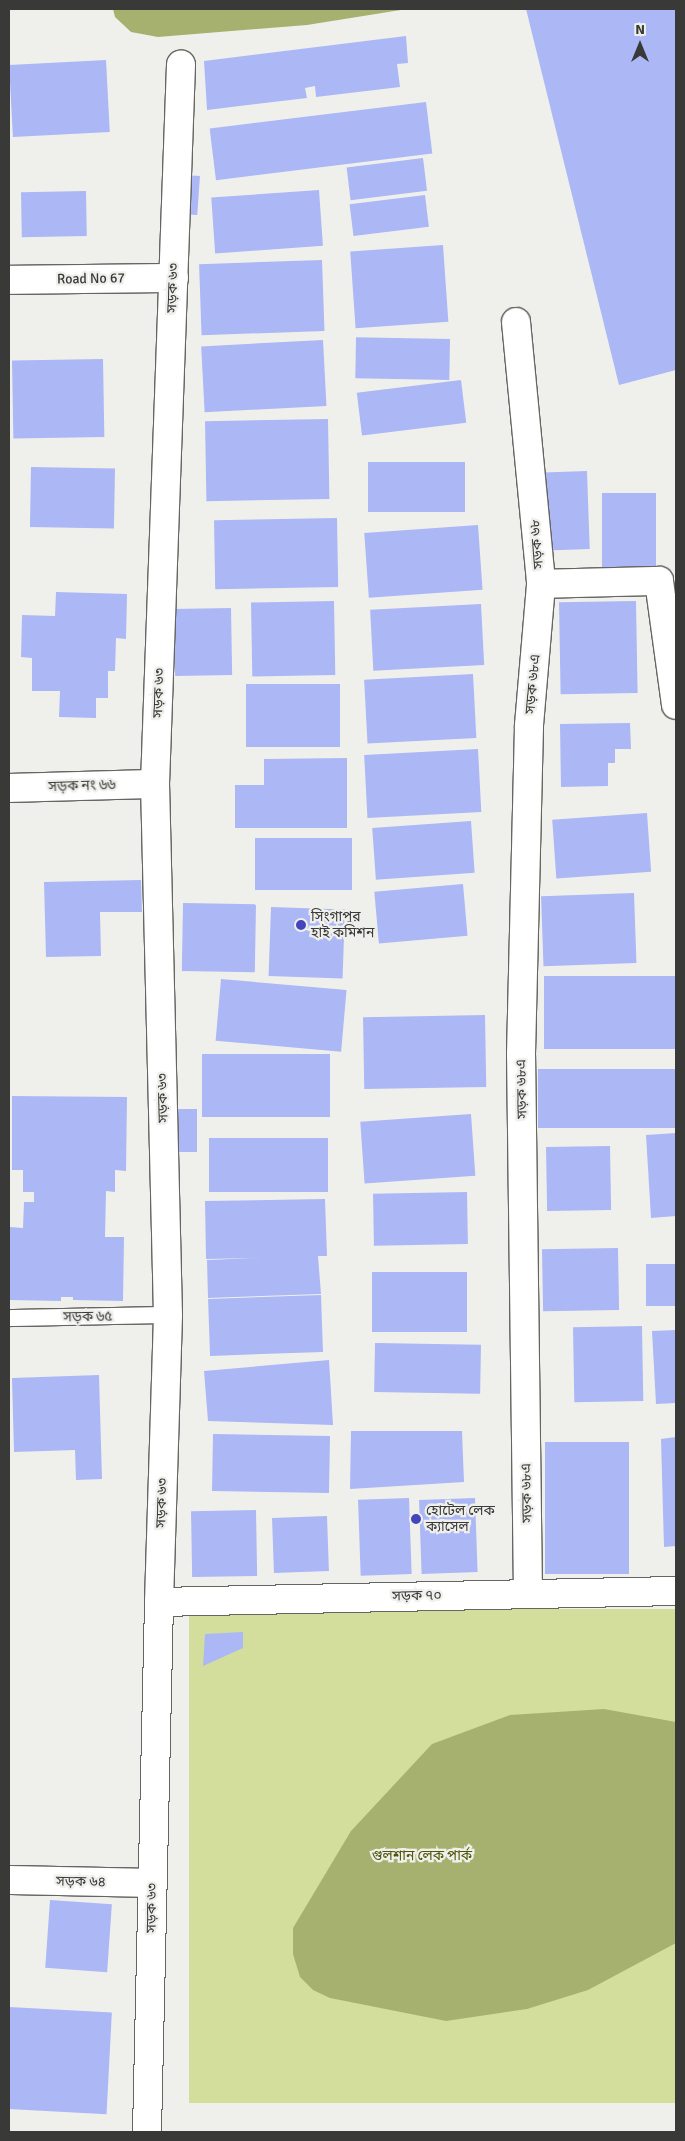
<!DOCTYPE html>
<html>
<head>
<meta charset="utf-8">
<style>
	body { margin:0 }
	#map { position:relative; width:685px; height:2141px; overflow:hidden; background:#eff0ec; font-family:Signika,"Noto Sans Bengali",sans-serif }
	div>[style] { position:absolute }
	.green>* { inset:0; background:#d3de9d; transform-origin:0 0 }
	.water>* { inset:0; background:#a7b16f }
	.building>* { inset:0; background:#acb7f5; transform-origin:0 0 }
	.roads { filter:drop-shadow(1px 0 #656562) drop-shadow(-1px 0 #656562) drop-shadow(0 1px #656562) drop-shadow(0 -1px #656562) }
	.lane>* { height:16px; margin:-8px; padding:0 8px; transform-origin:8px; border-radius:8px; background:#fff }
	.street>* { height:28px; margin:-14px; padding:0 14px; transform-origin:14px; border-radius:14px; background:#fff }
	.secondary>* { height:28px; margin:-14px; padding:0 14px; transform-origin:14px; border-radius:14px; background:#fff }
	.dots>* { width:14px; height:14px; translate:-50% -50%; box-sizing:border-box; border:2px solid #eff0ec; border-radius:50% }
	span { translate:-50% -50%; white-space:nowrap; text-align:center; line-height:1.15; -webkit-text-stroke:4.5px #eff0ec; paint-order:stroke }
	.street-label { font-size:14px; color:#393938 }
	.poi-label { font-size:14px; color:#393938 }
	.left { translate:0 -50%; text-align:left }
	.park-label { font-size:14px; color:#4e5505 }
	.frame { position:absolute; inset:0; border:10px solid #393938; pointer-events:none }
	.north { position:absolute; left:615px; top:20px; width:50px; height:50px; -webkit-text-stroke:4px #eff0ec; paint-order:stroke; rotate:0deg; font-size:14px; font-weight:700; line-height:20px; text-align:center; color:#393938 }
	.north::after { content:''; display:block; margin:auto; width:18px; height:22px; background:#393938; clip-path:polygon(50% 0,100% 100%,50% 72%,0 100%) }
</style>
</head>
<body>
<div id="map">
	<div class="green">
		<i style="left:676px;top:1609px;width:494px;height:487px;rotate:90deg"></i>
	</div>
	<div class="water">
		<i style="clip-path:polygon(113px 9px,407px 9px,307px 25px,158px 37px,131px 32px,115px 17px)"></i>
		<i style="clip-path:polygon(604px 1709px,676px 1722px,676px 1943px,588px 1990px,527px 2009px,446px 2021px,330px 1998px,313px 1990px,300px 1977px,293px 1954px,293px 1928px,351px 1831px,432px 1744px,510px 1715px)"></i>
	</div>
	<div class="building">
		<i style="clip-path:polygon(526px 9px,676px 9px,676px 370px,619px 385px)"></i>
		<i style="clip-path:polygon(406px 36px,408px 63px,397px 64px,400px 87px,316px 97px,315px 86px,305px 88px,307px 98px,207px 110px,204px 61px)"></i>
		<i style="left:106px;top:60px;width:72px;height:97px;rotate:87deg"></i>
		<i style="left:426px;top:102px;width:52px;height:218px;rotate:83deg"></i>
		<i style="left:423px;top:158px;width:33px;height:77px;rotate:83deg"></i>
		<i style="left:184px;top:175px;width:16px;height:39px;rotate:4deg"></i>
		<i style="left:319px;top:190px;width:56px;height:108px;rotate:86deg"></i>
		<i style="left:86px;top:191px;width:45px;height:65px;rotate:89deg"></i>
		<i style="left:425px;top:195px;width:32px;height:76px;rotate:83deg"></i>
		<i style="left:443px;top:245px;width:77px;height:93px;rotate:86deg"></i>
		<i style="left:322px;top:260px;width:71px;height:123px;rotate:88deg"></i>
		<i style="left:450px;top:339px;width:41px;height:94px;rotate:91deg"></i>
		<i style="left:323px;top:340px;width:66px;height:122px;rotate:87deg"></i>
		<i style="left:103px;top:359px;width:78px;height:91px;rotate:89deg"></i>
		<i style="left:461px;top:380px;width:43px;height:105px;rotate:83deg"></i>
		<i style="left:328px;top:419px;width:80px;height:123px;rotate:89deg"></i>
		<i style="left:368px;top:462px;width:97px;height:50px"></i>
		<i style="left:31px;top:467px;width:84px;height:60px;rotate:1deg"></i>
		<i style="left:587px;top:471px;width:78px;height:43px;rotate:88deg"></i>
		<i style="left:602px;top:493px;width:54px;height:80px"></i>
		<i style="left:337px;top:518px;width:69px;height:123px;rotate:89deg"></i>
		<i style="left:478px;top:525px;width:65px;height:114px;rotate:86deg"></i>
		<i style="clip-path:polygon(56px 592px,127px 594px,126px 639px,116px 638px,115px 671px,108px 671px,108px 698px,96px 698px,96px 718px,59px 717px,60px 691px,32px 691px,32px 658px,21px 657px,22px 615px,55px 616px)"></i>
		<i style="left:334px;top:601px;width:74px;height:83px;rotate:89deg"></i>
		<i style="left:636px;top:601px;width:92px;height:77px;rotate:89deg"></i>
		<i style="left:481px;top:604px;width:61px;height:111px;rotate:87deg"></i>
		<i style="left:231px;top:608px;width:67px;height:57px;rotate:89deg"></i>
		<i style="left:473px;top:674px;width:64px;height:109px;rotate:87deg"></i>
		<i style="left:246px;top:684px;width:94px;height:63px"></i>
		<i style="clip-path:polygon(630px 723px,631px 749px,615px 749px,615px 763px,608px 763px,608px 786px,561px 787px,560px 724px)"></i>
		<i style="left:478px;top:749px;width:63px;height:114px;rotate:87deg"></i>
		<i style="clip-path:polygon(347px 758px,347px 828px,235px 828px,235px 785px,264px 785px,264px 759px)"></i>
		<i style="left:647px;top:813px;width:59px;height:95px;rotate:86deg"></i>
		<i style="left:471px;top:821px;width:52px;height:99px;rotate:86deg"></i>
		<i style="left:352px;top:838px;width:52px;height:97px;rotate:90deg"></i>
		<i style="clip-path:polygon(141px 880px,142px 912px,100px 912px,101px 956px,46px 957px,44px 882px)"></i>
		<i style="left:463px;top:884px;width:52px;height:89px;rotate:85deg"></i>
		<i style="left:634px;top:893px;width:70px;height:93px;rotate:88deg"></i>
		<i style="left:183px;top:903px;width:73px;height:68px;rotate:1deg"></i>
		<i style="left:271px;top:907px;width:74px;height:69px;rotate:2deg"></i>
		<i style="left:676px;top:976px;width:73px;height:132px;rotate:90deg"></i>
		<i style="left:221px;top:979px;width:126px;height:62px;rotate:5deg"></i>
		<i style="left:485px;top:1015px;width:72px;height:122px;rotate:89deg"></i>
		<i style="left:330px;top:1054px;width:63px;height:128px;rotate:90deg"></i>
		<i style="left:676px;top:1069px;width:59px;height:138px;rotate:90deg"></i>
		<i style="clip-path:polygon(12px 1096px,127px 1097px,126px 1171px,115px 1170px,115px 1192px,106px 1191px,105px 1237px,124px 1237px,123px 1301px,73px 1300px,73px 1297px,61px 1297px,61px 1301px,9px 1300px,10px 1227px,23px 1228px,24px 1202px,34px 1202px,34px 1192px,23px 1192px,23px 1170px,12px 1170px)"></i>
		<i style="left:171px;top:1109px;width:26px;height:43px"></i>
		<i style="left:471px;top:1114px;width:62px;height:111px;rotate:86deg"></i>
		<i style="clip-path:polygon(676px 1133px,676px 1216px,651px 1218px,646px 1135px)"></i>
		<i style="left:209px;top:1138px;width:119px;height:54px"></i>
		<i style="left:610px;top:1146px;width:64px;height:64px;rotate:89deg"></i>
		<i style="left:467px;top:1192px;width:52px;height:94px;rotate:89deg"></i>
		<i style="clip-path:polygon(325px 1199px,327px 1256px,318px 1256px,321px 1294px,208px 1298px,207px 1260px,259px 1258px,206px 1259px,205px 1201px)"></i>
		<i style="left:618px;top:1248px;width:62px;height:76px;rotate:89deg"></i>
		<i style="left:676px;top:1264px;width:42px;height:30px;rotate:90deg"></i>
		<i style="left:467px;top:1272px;width:60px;height:95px;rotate:90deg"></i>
		<i style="left:321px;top:1295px;width:57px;height:113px;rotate:88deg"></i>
		<i style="left:642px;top:1326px;width:75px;height:69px;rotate:89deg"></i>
		<i style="clip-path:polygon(676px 1330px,676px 1403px,656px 1404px,652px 1331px)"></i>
		<i style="left:375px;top:1343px;width:106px;height:49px;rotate:1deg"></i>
		<i style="clip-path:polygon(329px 1360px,333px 1425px,208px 1421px,204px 1371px)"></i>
		<i style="clip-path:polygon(99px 1375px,102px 1479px,76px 1480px,75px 1450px,14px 1452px,12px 1378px)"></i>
		<i style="clip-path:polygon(351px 1431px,462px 1431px,464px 1482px,350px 1489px)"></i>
		<i style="left:213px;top:1434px;width:117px;height:57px;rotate:1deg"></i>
		<i style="clip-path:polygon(676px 1437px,676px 1546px,664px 1547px,661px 1439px)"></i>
		<i style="left:545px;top:1442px;width:84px;height:132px"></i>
		<i style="left:409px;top:1498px;width:76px;height:51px;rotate:88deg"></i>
		<i style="left:475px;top:1498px;width:74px;height:56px;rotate:88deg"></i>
		<i style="left:256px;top:1510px;width:66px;height:65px;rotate:89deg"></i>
		<i style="left:327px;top:1516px;width:55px;height:55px;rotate:88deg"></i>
		<i style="clip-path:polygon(243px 1632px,243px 1648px,203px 1666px,205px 1634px)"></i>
		<i style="left:50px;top:1900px;width:62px;height:68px;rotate:4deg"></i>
		<i style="left:9px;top:2007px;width:103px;height:102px;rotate:3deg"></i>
	</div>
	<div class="roads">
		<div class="lane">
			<i style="left:9px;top:1318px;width:159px;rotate:-1.1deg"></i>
		</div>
		<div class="street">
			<i style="left:9px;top:280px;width:165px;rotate:-0.7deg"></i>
			<i style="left:516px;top:322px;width:263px;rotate:84.5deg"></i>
			<i style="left:541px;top:584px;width:118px;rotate:-1.5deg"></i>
			<i style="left:659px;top:581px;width:125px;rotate:82.2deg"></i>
			<i style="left:9px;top:788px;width:146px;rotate:-1.6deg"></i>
			<i style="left:528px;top:1594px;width:540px;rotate:-90.74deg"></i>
			<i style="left:521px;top:1054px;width:329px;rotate:-88.6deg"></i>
			<i style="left:529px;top:725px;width:142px;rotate:-85.1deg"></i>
			<i style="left:159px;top:1602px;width:287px;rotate:-88.2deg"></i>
			<i style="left:168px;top:1315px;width:531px;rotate:-91.4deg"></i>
			<i style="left:155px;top:784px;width:720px;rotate:-87.93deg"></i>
			<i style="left:9px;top:1880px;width:143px;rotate:1.2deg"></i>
		</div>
		<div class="secondary">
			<i style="left:147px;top:2132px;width:530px;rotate:-88.7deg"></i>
			<i style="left:159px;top:1602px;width:517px;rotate:-1.22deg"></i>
		</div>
	</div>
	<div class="dots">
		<i style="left:301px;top:925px;background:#4445ba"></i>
		<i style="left:416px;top:1519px;background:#4445ba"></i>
	</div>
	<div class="street-label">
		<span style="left:91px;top:279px;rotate:-1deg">Road No 67</span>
		<span style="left:173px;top:288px;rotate:-88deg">সড়ক ৬৩</span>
		<span style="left:537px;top:544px;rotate:-95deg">সড়ক ৬৮</span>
		<span style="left:533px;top:684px;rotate:-85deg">সড়ক ৬৮এ</span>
		<span style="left:159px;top:693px;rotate:-88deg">সড়ক ৬৩</span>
		<span style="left:82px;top:786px;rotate:-2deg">সড়ক নং ৬৬</span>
		<span style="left:522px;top:1089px;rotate:-91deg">সড়ক ৬৮এ</span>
		<span style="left:163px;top:1098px;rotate:-91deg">সড়ক ৬৩</span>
		<span style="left:88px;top:1317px;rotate:-1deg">সড়ক ৬৫</span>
		<span style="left:527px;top:1493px;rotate:-91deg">সড়ক ৬৮এ</span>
		<span style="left:162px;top:1503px;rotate:-88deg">সড়ক ৬৩</span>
		<span style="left:417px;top:1596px;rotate:-1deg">সড়ক ৭০</span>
		<span style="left:81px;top:1882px;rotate:1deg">সড়ক ৬৪</span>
		<span style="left:152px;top:1908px;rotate:-89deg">সড়ক ৬৩</span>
	</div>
	<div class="poi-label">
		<span class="left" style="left:311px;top:925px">সিংগাপুর<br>হাই কমিশন</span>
		<span class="left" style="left:426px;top:1519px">হোটেল লেক<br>ক্যাসেল</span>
	</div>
	<div class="park-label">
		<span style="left:422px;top:1856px">গুলশান লেক পার্ক</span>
	</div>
	<div class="frame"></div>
	<div class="north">N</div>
</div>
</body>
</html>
